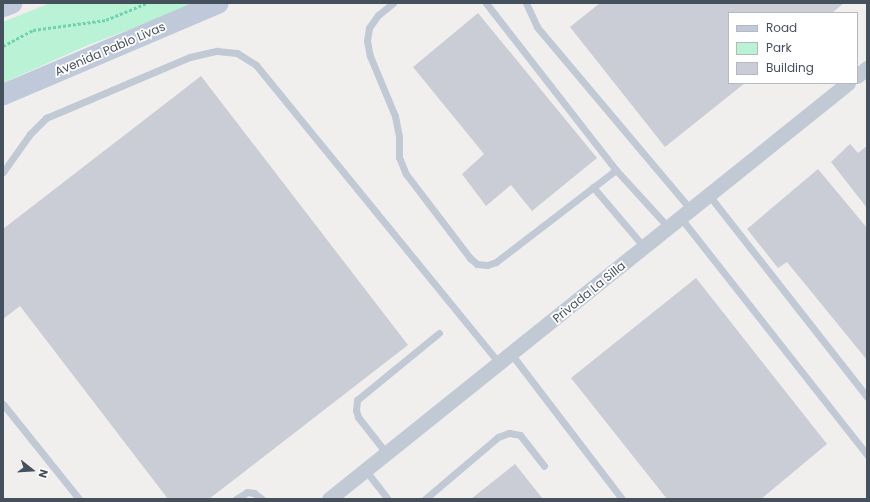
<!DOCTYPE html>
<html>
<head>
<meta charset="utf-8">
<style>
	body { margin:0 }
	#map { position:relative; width:870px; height:502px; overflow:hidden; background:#f1efee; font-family:Poppins,sans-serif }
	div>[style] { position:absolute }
	.green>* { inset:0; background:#baf2d5 }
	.building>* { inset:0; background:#cacdd5 }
	.path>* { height:2.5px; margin-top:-1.25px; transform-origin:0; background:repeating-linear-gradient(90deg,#6fd3ac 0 3px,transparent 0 5px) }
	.lane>* { height:7px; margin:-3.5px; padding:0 3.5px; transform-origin:3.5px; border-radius:3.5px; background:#c1c9d5 }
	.street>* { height:15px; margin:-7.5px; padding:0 7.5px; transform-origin:7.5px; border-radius:7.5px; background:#c1c9d5 }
	.secondary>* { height:21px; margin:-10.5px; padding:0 10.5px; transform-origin:10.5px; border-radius:10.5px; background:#c0c9d9 }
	span { translate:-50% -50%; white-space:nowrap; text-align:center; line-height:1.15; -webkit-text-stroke:3.5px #fff; paint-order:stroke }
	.street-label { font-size:12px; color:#45505d }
	.frame { position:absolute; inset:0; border:4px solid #45505d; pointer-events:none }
	.legend { position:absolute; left:728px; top:12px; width:130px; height:72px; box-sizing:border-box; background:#fff; border:1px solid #b5b9be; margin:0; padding:5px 7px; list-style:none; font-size:12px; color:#45505d }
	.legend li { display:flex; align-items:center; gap:8px; height:20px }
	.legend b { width:20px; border:1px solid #b5b9be }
	.north { position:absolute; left:12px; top:450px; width:40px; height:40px; -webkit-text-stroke:3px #fff; paint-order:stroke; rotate:107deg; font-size:11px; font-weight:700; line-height:16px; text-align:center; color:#45505d }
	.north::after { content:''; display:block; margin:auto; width:14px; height:18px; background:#45505d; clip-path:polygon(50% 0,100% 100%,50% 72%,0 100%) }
</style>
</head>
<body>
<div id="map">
	<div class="green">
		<i style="clip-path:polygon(50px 3px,200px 3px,88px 45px,3px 83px,3px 22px)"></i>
	</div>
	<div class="building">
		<i style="clip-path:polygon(600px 3px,844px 3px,832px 13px,729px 13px,729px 83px,745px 83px,665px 147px,570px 27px)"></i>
		<i style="clip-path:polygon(478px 13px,597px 158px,532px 211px,511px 185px,486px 206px,462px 174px,484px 154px,413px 67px)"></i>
		<i style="clip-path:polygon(201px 76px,408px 345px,209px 499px,168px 499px,20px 306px,3px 319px,3px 229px)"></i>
		<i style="clip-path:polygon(850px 144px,858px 153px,867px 146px,867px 208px,831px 162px)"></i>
		<i style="clip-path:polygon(818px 169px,867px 228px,867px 360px,787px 262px,778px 268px,747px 229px)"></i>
		<i style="clip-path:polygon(696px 278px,827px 444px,761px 499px,667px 499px,571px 378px)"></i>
		<i style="clip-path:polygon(515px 464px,543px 499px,471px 499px)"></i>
	</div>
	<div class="path">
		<i style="left:3px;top:46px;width:34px;rotate:-28deg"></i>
		<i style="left:33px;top:30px;width:74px;rotate:-7.8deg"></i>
		<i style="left:106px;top:20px;width:44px;rotate:-22.5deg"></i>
	</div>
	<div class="lane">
		<i style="left:393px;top:3px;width:19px;rotate:141deg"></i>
		<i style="left:378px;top:15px;width:16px;rotate:125deg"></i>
		<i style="left:369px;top:28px;width:13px;rotate:99deg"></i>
		<i style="left:367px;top:41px;width:15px;rotate:79deg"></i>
		<i style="left:370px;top:56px;width:65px;rotate:67.4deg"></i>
		<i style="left:395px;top:116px;width:21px;rotate:79deg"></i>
		<i style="left:399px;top:137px;width:20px;rotate:90deg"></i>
		<i style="left:399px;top:157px;width:18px;rotate:68deg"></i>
		<i style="left:406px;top:174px;width:106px;rotate:52.7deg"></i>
		<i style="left:470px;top:258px;width:9px;rotate:41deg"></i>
		<i style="left:477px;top:264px;width:10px;rotate:6deg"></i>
		<i style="left:487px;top:265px;width:9px;rotate:-18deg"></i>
		<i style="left:496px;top:262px;width:151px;rotate:-37.5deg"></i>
		<i style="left:486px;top:3px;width:212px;rotate:52.1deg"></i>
		<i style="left:616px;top:170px;width:77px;rotate:47.6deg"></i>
		<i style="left:526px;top:3px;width:26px;rotate:65deg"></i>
		<i style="left:537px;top:27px;width:238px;rotate:49.9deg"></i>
		<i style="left:3px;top:172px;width:47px;rotate:-54.6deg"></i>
		<i style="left:30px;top:134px;width:23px;rotate:-45deg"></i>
		<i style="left:46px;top:118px;width:156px;rotate:-23deg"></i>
		<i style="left:190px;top:57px;width:28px;rotate:-13deg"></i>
		<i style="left:217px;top:51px;width:20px;rotate:6deg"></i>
		<i style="left:237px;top:53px;width:22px;rotate:32deg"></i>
		<i style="left:256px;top:65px;width:386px;rotate:50.8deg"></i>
		<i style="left:593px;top:187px;width:79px;rotate:49.6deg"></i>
		<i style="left:708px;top:194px;width:258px;rotate:51.9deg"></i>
		<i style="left:680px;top:217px;width:303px;rotate:51.8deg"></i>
		<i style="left:512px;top:355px;width:181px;rotate:52.6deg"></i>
		<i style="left:3px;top:404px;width:122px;rotate:51.3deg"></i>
		<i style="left:387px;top:454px;width:47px;rotate:-128.1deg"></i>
		<i style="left:358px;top:417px;width:7px;rotate:-106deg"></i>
		<i style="left:356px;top:410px;width:10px;rotate:-84deg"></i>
		<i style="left:357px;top:400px;width:106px;rotate:-39.3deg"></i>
		<i style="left:366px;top:471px;width:36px;rotate:52deg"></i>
		<i style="left:236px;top:499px;width:13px;rotate:-32deg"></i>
		<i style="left:247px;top:492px;width:7px;rotate:8deg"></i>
		<i style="left:254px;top:493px;width:10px;rotate:37deg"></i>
		<i style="left:425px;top:499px;width:96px;rotate:-40.3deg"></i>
		<i style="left:498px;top:437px;width:12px;rotate:-20deg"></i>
		<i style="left:509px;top:433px;width:11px;rotate:10deg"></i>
		<i style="left:520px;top:435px;width:39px;rotate:52deg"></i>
	</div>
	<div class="street">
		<i style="left:857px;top:76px;width:13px;rotate:-39deg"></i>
		<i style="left:329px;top:499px;width:665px;rotate:-38.71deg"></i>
	</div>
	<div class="secondary">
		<i style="left:3px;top:6px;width:9px;rotate:-21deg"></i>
		<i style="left:3px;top:94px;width:233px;rotate:-23deg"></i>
	</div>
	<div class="street-label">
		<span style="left:110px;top:49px;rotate:-23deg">Avenida Pablo Livas</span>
		<span style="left:589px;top:292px;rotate:-39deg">Privada La Silla</span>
	</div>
	<div class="frame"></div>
	<ul class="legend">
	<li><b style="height:5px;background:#c0c9d9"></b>Road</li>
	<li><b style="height:11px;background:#baf2d5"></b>Park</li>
	<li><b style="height:11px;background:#cacdd5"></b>Building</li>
	</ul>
	<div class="north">N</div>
</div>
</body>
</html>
